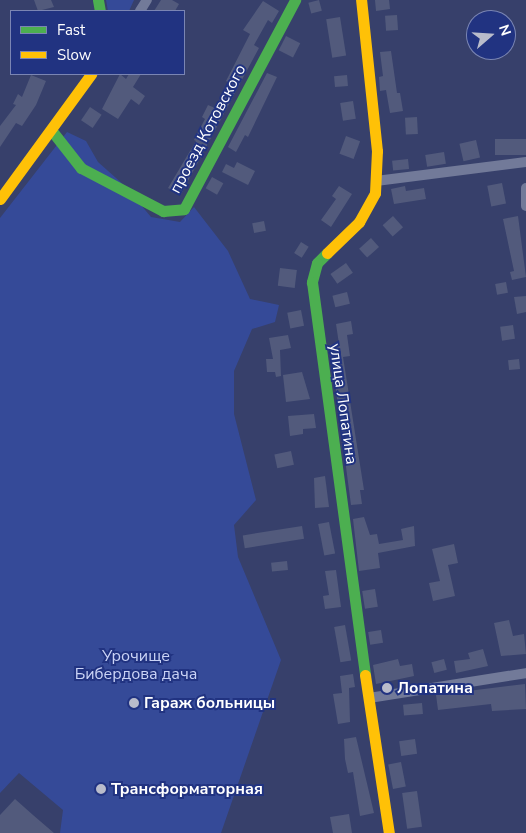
<!DOCTYPE html>
<html>
<head>
<meta charset="utf-8">
<style>
	body { margin:0 }
	#map { position:relative; width:526px; height:833px; overflow:hidden; background:#37406b; font-family:"Nunito Sans",sans-serif }
	div>[style] { position:absolute }
	.green>* { inset:0; background:#354a98 }
	.building>* { inset:0; background:#525a7c; transform-origin:0 0 }
	.street>* { height:10px; margin:-5px; padding:0 5px; transform-origin:5px; border-radius:5px; background:#727a99 }
	.fast>* { height:11px; margin:-5.5px; padding:0 5.5px; transform-origin:5.5px; border-radius:5.5px; background:#4caf50 }
	.slow>* { height:11px; margin:-5.5px; padding:0 5.5px; transform-origin:5.5px; border-radius:5.5px; background:#ffc107 }
	.dots>* { width:14px; height:14px; translate:-50% -50%; box-sizing:border-box; border:2px solid #213381; border-radius:50% }
	span { translate:-50% -50%; white-space:nowrap; text-align:center; line-height:1.15; -webkit-text-stroke:4px #213381; paint-order:stroke }
	.street-label { font-size:16px; color:#fff }
	.park-label { font-size:16px; color:#cbd4f6 }
	.poi-label { font-size:16px; color:#fff; font-weight:700 }
	.left { translate:0 -50%; text-align:left }
	.legend { position:absolute; left:10px; top:10px; width:175px; height:65px; box-sizing:border-box; background:#213381; border:1px solid #7a85b3; margin:0; padding:6px 9px; list-style:none; font-size:15px; color:#fff }
	.legend li { display:flex; align-items:center; gap:10px; height:25px }
	.legend b { width:25px; border:1px solid #7a85b3 }
	.north { position:absolute; left:466px; top:10px; width:50px; height:50px; box-sizing:border-box; background:#213381; border:1px solid #7a85b3; border-radius:50%; rotate:71deg; font-size:14px; font-weight:700; line-height:20px; text-align:center; color:#fff }
	.north::after { content:''; display:block; margin:auto; width:18px; height:22px; background:#b9bccb; clip-path:polygon(50% 0,100% 100%,50% 72%,0 100%) }
</style>
</head>
<body>
<div id="map">
	<div class="green">
		<i style="clip-path:polygon(106px 0,134px 0,129px 11px,108px 11px)"></i>
		<i style="clip-path:polygon(67px 132px,86px 141px,98px 162px,125px 186px,151px 217px,180px 222px,194px 207px,228px 251px,250px 299px,279px 305px,275px 322px,252px 329px,234px 371px,234px 414px,256px 500px,234px 525px,238px 557px,281px 660px,221px 833px,60px 833px,63px 810px,19px 773px,0 793px,0 218px)"></i>
	</div>
	<div class="building">
		<i style="clip-path:polygon(34px 0,51px 0,54px 7px,38px 11px)"></i>
		<i style="clip-path:polygon(161px 0,172px 0,179px 4px,175px 11px,154px 11px)"></i>
		<i style="left:319px;top:0;width:11px;height:11px;rotate:75deg"></i>
		<i style="clip-path:polygon(375px 0,389px 0,390px 9px,376px 11px)"></i>
		<i style="clip-path:polygon(263px 1px,279px 11px,272px 23px,268px 20px,254px 45px,259px 48px,181px 194px,168px 188px,196px 141px,194px 140px,205px 119px,202px 117px,208px 105px,215px 108px,229px 83px,226px 81px,250px 34px,243px 30px)"></i>
		<i style="left:397px;top:15px;width:15px;height:12px;rotate:86deg"></i>
		<i style="left:340px;top:17px;width:39px;height:14px;rotate:81deg"></i>
		<i style="left:286px;top:36px;width:16px;height:16px;rotate:27deg"></i>
		<i style="clip-path:polygon(391px 51px,397px 93px,400px 93px,403px 111px,390px 113px,386px 90px,380px 91px,379px 77px,383px 76px,380px 52px)"></i>
		<i style="clip-path:polygon(267px 73px,277px 77px,248px 137px,245px 135px,236px 152px,228px 147px)"></i>
		<i style="clip-path:polygon(120px 74px,126px 79px,129px 74px,141px 74px,133px 87px,145px 96px,139px 105px,131px 99px,118px 119px,102px 109px)"></i>
		<i style="clip-path:polygon(31px 75px,46px 81px,36px 105px,22px 126px,16px 123px,0 147px,0 126px,16px 105px,13px 104px,18px 94px,22px 97px)"></i>
		<i style="left:347px;top:75px;width:11px;height:13px;rotate:85deg"></i>
		<i style="left:353px;top:101px;width:18px;height:13px;rotate:81deg"></i>
		<i style="left:90px;top:107px;width:14px;height:16px;rotate:34deg"></i>
		<i style="left:417px;top:117px;width:17px;height:12px;rotate:87deg"></i>
		<i style="left:346px;top:136px;width:15px;height:19px;rotate:20deg"></i>
		<i style="left:526px;top:139px;width:16px;height:31px;rotate:90deg"></i>
		<i style="left:476px;top:140px;width:18px;height:17px;rotate:77deg"></i>
		<i style="left:444px;top:152px;width:12px;height:19px;rotate:81deg"></i>
		<i style="left:408px;top:159px;width:10px;height:16px;rotate:84deg"></i>
		<i style="clip-path:polygon(237px 162px,255px 171px,248px 185px,222px 172px,226px 164px,234px 168px)"></i>
		<i style="left:212px;top:177px;width:13px;height:13px;rotate:29deg"></i>
		<i style="left:502px;top:183px;width:21px;height:15px;rotate:79deg"></i>
		<i style="clip-path:polygon(339px 186px,352px 194px,331px 227px,321px 220px,336px 199px,332px 196px)"></i>
		<i style="clip-path:polygon(405px 186px,406px 191px,424px 188px,426px 199px,394px 204px,391px 189px)"></i>
		<i style="left:393px;top:216px;width:15px;height:14px;rotate:48deg"></i>
		<i style="clip-path:polygon(518px 216px,526px 277px,512px 280px,510px 272px,514px 271px,503px 219px)"></i>
		<i style="left:264px;top:221px;width:10px;height:12px;rotate:79deg"></i>
		<i style="left:371px;top:238px;width:12px;height:16px;rotate:48deg"></i>
		<i style="left:301px;top:242px;width:9px;height:13px;rotate:32deg"></i>
		<i style="left:346px;top:263px;width:12px;height:19px;rotate:55deg"></i>
		<i style="left:280px;top:268px;width:17px;height:18px;rotate:7deg"></i>
		<i style="left:506px;top:282px;width:11px;height:11px;rotate:80deg"></i>
		<i style="left:347px;top:292px;width:12px;height:15px;rotate:76deg"></i>
		<i style="clip-path:polygon(526px 296px,526px 312px,517px 314px,514px 297px)"></i>
		<i style="left:301px;top:310px;width:16px;height:14px;rotate:79deg"></i>
		<i style="clip-path:polygon(351px 321px,353px 334px,347px 335px,350px 356px,343px 357px,364px 490px,360px 490px,362px 504px,351px 505px,330px 345px,339px 344px,336px 324px)"></i>
		<i style="left:513px;top:325px;width:14px;height:13px;rotate:82deg"></i>
		<i style="clip-path:polygon(288px 335px,291px 348px,280px 350px,281px 376px,276px 377px,275px 372px,267px 372px,266px 359px,273px 359px,269px 338px)"></i>
		<i style="left:519px;top:359px;width:10px;height:11px;rotate:84deg"></i>
		<i style="clip-path:polygon(302px 372px,310px 399px,286px 402px,283px 375px)"></i>
		<i style="clip-path:polygon(314px 414px,316px 428px,303px 429px,303px 434px,290px 436px,288px 416px)"></i>
		<i style="left:291px;top:451px;width:14px;height:17px;rotate:78deg"></i>
		<i style="clip-path:polygon(325px 476px,329px 507px,315px 508px,314px 478px)"></i>
		<i style="clip-path:polygon(364px 517px,370px 535px,377px 534px,379px 544px,403px 540px,401px 529px,414px 526px,415px 546px,378px 553px,380px 568px,359px 571px,353px 519px)"></i>
		<i style="left:329px;top:522px;width:32px;height:11px;rotate:79deg"></i>
		<i style="left:302px;top:526px;width:13px;height:60px;rotate:81deg"></i>
		<i style="clip-path:polygon(454px 544px,458px 563px,448px 565px,455px 596px,433px 601px,429px 583px,440px 581px,432px 549px)"></i>
		<i style="left:287px;top:561px;width:9px;height:16px;rotate:84deg"></i>
		<i style="clip-path:polygon(336px 570px,341px 607px,325px 609px,323px 596px,329px 595px,325px 571px)"></i>
		<i style="left:375px;top:589px;width:18px;height:13px;rotate:81deg"></i>
		<i style="clip-path:polygon(509px 620px,513px 636px,524px 634px,526px 654px,501px 656px,494px 623px)"></i>
		<i style="left:345px;top:625px;width:36px;height:11px;rotate:80deg"></i>
		<i style="left:381px;top:630px;width:13px;height:13px;rotate:81deg"></i>
		<i style="clip-path:polygon(483px 649px,488px 666px,456px 673px,454px 661px,470px 659px,468px 653px)"></i>
		<i style="clip-path:polygon(398px 659px,400px 666px,412px 664px,414px 676px,376px 684px,373px 665px)"></i>
		<i style="left:444px;top:659px;width:11px;height:13px;rotate:75deg"></i>
		<i style="clip-path:polygon(353px 674px,355px 687px,349px 688px,350px 722px,338px 724px,333px 694px,342px 693px,340px 676px)"></i>
		<i style="clip-path:polygon(525px 684px,526px 709px,492px 711px,491px 704px,438px 710px,436px 695px)"></i>
		<i style="left:422px;top:703px;width:11px;height:19px;rotate:85deg"></i>
		<i style="clip-path:polygon(356px 737px,374px 813px,360px 816px,353px 772px,348px 773px,345px 759px,344px 739px)"></i>
		<i style="left:415px;top:739px;width:15px;height:16px;rotate:82deg"></i>
		<i style="left:401px;top:762px;width:25px;height:13px;rotate:79deg"></i>
		<i style="left:417px;top:791px;width:36px;height:15px;rotate:82deg"></i>
		<i style="clip-path:polygon(15px 799px,33px 815px,54px 833px,0 833px,0 815px)"></i>
		<i style="clip-path:polygon(349px 814px,352px 833px,333px 833px,330px 817px)"></i>
	</div>
	<div class="street">
		<i style="left:140px;top:11px;width:13px;rotate:-58deg"></i>
		<i style="left:376px;top:181px;width:151px;rotate:-7.2deg"></i>
		<i style="left:526px;top:188px;width:18px;rotate:90deg"></i>
		<i style="left:369px;top:698px;width:159px;rotate:-9deg"></i>
	</div>
	<div class="fast">
		<i style="left:98px;top:0;width:11px;rotate:80deg"></i>
		<i style="left:52px;top:131px;width:47px;rotate:51.9deg"></i>
		<i style="left:81px;top:168px;width:93px;rotate:27.7deg"></i>
		<i style="left:163px;top:211px;width:21px;rotate:-5deg"></i>
		<i style="left:184px;top:209px;width:237px;rotate:-62deg"></i>
		<i style="left:327px;top:253px;width:14px;rotate:135deg"></i>
		<i style="left:317px;top:263px;width:20px;rotate:105deg"></i>
		<i style="left:312px;top:282px;width:397px;rotate:82.3deg"></i>
	</div>
	<div class="slow">
		<i style="left:0;top:199px;width:155px;rotate:-53.9deg"></i>
		<i style="left:327px;top:253px;width:45px;rotate:-44.1deg"></i>
		<i style="left:359px;top:222px;width:33px;rotate:-61deg"></i>
		<i style="left:375px;top:193px;width:42px;rotate:-87.3deg"></i>
		<i style="left:377px;top:151px;width:152px;rotate:-96deg"></i>
		<i style="left:365px;top:675px;width:160px;rotate:81.4deg"></i>
	</div>
	<div class="dots">
		<i style="left:387px;top:688px;background:#b9bccb"></i>
		<i style="left:134px;top:703px;background:#b9bccb"></i>
		<i style="left:101px;top:789px;background:#b9bccb"></i>
	</div>
	<div class="street-label">
		<span style="left:208px;top:129px;rotate:-62deg">проезд Котовского</span>
		<span style="left:343px;top:404px;rotate:82deg">улица Лопатина</span>
	</div>
	<div class="park-label">
		<span style="left:136px;top:665px">Урочище<br>Бибердова дача</span>
	</div>
	<div class="poi-label">
		<span class="left" style="left:397px;top:688px">Лопатина</span>
		<span class="left" style="left:144px;top:703px">Гараж больницы</span>
		<span class="left" style="left:111px;top:789px">Трансформаторная</span>
	</div>
	<ul class="legend">
	<li><b style="height:6px;background:#4caf50"></b>Fast</li>
	<li><b style="height:6px;background:#ffc107"></b>Slow</li>
	</ul>
	<div class="north">N</div>
</div>
</body>
</html>
